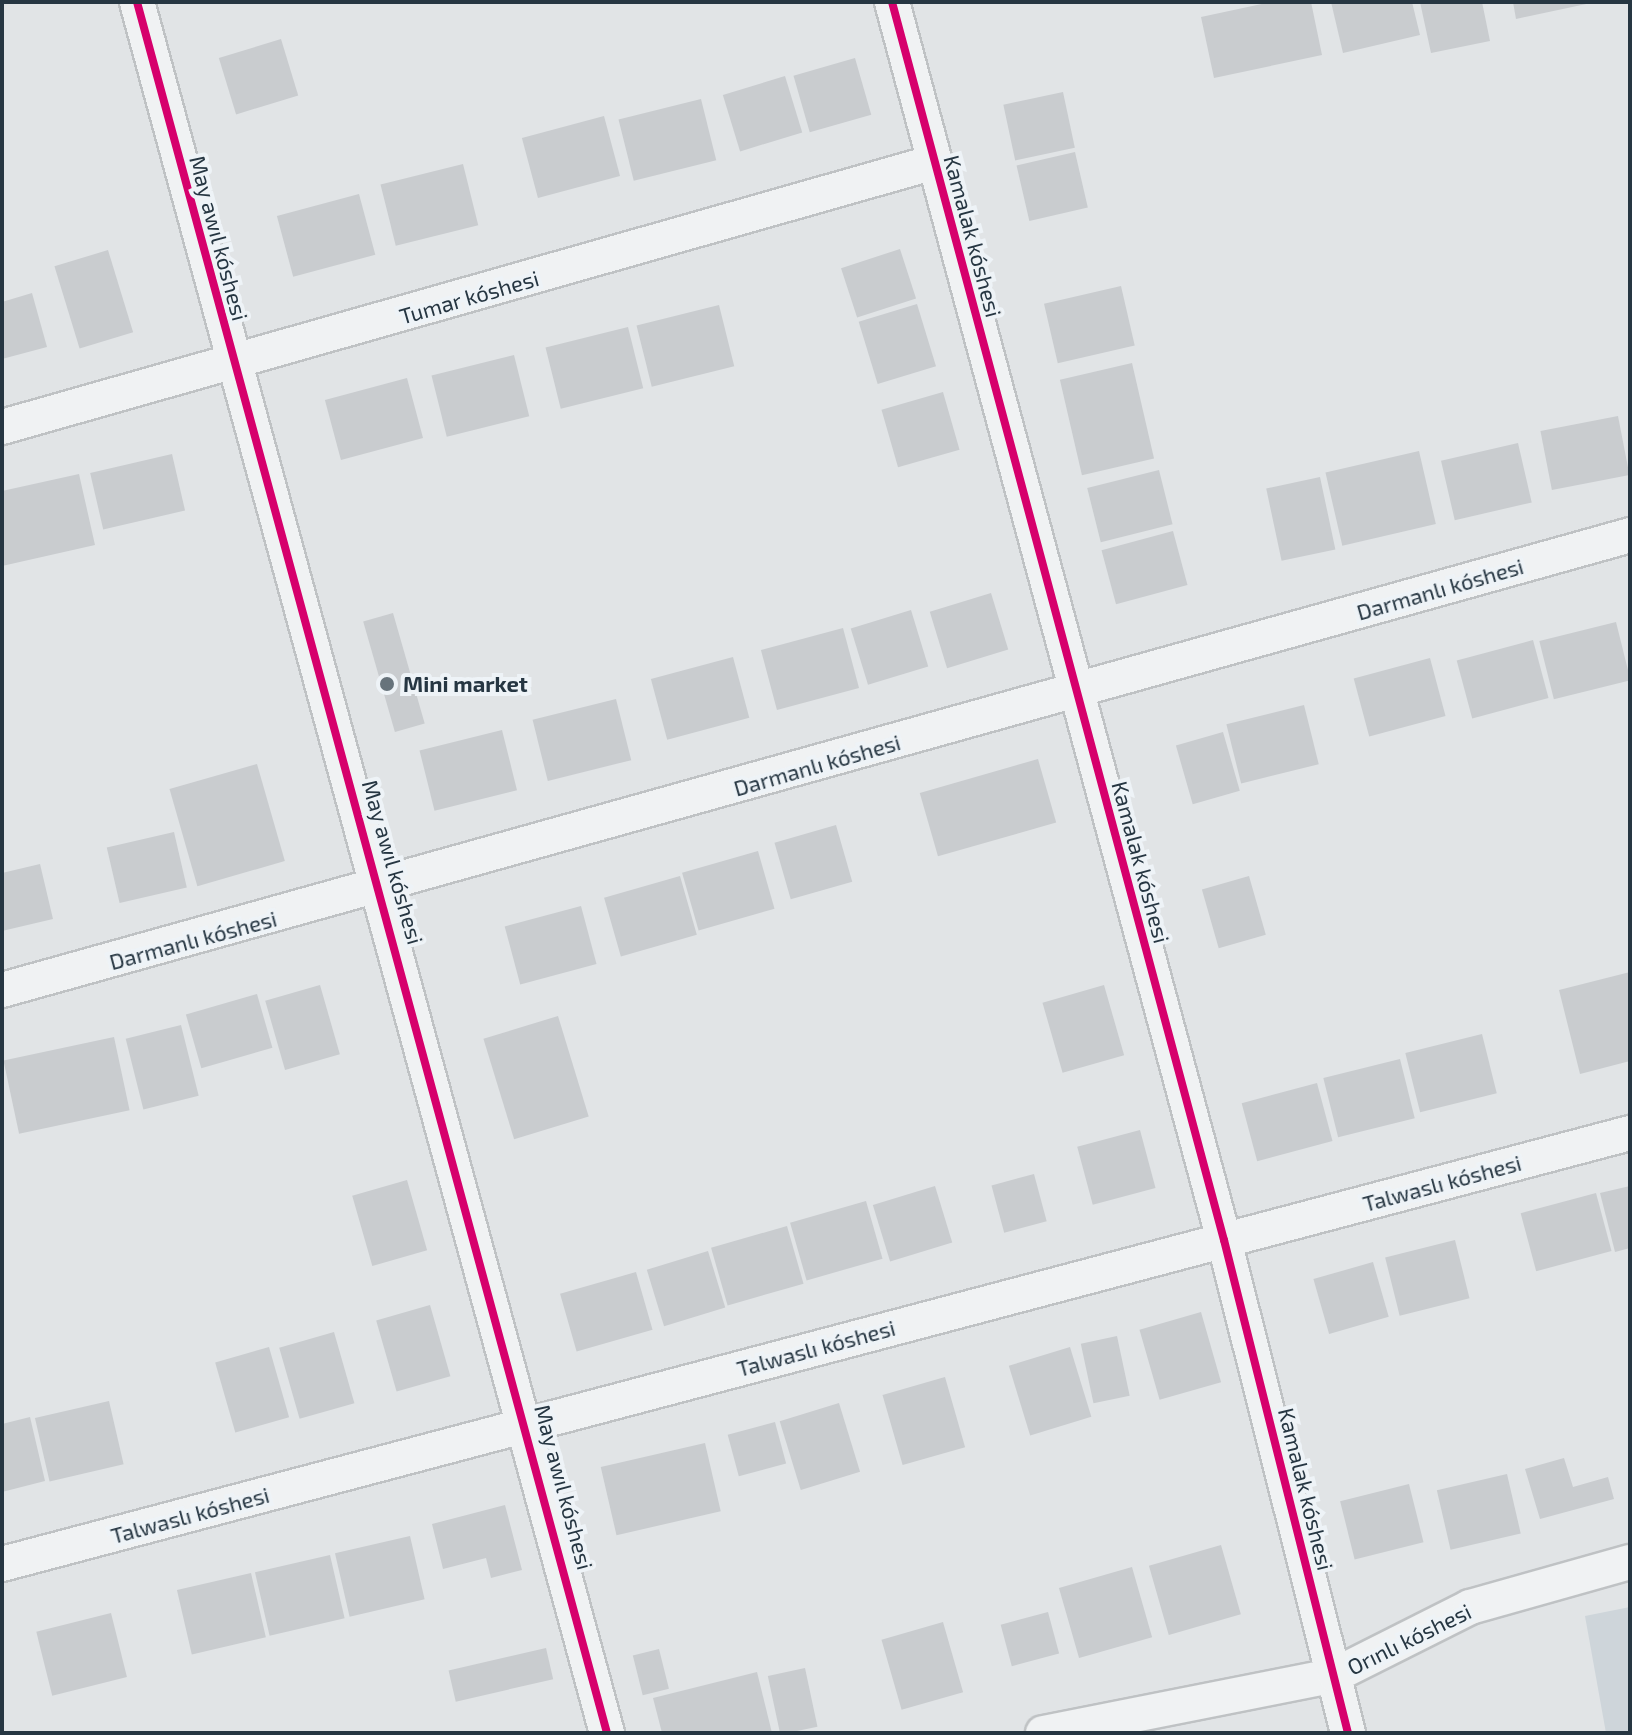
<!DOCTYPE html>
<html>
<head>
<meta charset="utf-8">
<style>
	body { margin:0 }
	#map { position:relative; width:1632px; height:1735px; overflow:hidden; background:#e1e4e6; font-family:"Exo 2",sans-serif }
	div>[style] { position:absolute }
	.built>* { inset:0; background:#ced5da }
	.building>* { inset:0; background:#c9cccf; transform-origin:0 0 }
	.roads { filter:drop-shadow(2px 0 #bfc2c4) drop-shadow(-2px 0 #bfc2c4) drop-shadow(0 2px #bfc2c4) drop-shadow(0 -2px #bfc2c4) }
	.minor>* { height:34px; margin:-17px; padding:0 17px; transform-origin:17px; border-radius:17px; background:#f0f2f3 }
	.cycleway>* { height:8px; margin:-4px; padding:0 4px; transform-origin:4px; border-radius:4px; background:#d6006c }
	.dots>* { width:22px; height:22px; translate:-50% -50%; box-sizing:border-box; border:4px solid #eef3f7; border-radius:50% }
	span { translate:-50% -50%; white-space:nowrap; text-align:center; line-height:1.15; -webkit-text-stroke:8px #eef3f7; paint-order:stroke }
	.street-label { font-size:22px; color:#263642 }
	.poi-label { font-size:22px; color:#263642; font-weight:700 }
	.left { translate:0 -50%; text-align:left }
	.frame { position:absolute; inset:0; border:4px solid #263642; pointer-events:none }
</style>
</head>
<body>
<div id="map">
	<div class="built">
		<i style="clip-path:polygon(1630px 1607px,1630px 1733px,1606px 1733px,1585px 1616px)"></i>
	</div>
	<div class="building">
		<i style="clip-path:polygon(1271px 2px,1311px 2px,1322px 55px,1214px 78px,1201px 17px)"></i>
		<i style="clip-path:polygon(1331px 2px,1412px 2px,1420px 35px,1343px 53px)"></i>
		<i style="clip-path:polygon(1420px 2px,1482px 2px,1490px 41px,1431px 53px)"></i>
		<i style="clip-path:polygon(1513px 2px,1591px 2px,1591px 3px,1516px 19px)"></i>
		<i style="left:281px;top:39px;width:59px;height:65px;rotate:73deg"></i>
		<i style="left:855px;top:58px;width:59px;height:64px;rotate:74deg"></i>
		<i style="left:785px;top:76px;width:59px;height:65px;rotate:73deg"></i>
		<i style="left:1063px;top:92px;width:57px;height:61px;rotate:78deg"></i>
		<i style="left:701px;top:99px;width:63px;height:85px;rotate:76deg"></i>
		<i style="left:604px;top:116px;width:62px;height:85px;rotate:75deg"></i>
		<i style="left:1075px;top:152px;width:57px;height:60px;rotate:77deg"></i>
		<i style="left:463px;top:164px;width:63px;height:85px;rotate:76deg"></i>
		<i style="left:359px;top:194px;width:63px;height:85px;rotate:75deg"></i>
		<i style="left:900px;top:249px;width:52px;height:62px;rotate:72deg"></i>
		<i style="left:108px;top:250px;width:86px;height:56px;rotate:73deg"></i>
		<i style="left:1121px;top:286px;width:61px;height:79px;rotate:77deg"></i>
		<i style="clip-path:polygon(32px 293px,47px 347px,2px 359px,2px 302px)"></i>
		<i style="left:917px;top:304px;width:65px;height:61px;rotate:73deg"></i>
		<i style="left:719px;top:305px;width:63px;height:85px;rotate:76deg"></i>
		<i style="left:628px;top:327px;width:63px;height:85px;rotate:76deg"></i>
		<i style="left:514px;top:355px;width:63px;height:85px;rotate:76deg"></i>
		<i style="left:1132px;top:363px;width:98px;height:74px;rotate:77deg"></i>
		<i style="left:407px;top:378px;width:62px;height:85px;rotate:75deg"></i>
		<i style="left:943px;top:392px;width:60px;height:64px;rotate:74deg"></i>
		<i style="left:1618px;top:416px;width:60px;height:79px;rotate:79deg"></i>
		<i style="left:1518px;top:443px;width:61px;height:79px;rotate:77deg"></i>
		<i style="left:1419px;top:451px;width:75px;height:96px;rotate:77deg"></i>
		<i style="left:172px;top:454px;width:58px;height:84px;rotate:77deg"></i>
		<i style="left:1159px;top:470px;width:56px;height:74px;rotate:76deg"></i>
		<i style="clip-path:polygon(79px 474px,95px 545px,2px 566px,2px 491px)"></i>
		<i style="left:1320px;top:477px;width:74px;height:55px;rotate:78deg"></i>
		<i style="left:1173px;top:531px;width:56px;height:74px;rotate:75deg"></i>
		<i style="left:991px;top:593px;width:59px;height:64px;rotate:73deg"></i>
		<i style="left:911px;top:610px;width:59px;height:63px;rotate:73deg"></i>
		<i style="left:393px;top:613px;width:115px;height:31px;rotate:74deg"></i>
		<i style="left:1616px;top:622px;width:60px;height:79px;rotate:76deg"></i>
		<i style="left:843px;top:628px;width:62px;height:85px;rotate:75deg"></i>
		<i style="left:1533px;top:640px;width:60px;height:79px;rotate:75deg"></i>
		<i style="left:733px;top:657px;width:63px;height:85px;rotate:75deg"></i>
		<i style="left:1430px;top:658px;width:60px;height:79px;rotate:75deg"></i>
		<i style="left:616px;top:699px;width:63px;height:86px;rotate:76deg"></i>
		<i style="left:1304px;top:705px;width:61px;height:80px;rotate:76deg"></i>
		<i style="left:502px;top:730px;width:62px;height:85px;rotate:76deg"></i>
		<i style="left:1223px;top:732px;width:61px;height:49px;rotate:74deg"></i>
		<i style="left:1038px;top:759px;width:66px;height:123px;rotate:74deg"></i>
		<i style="left:257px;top:764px;width:101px;height:91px;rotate:74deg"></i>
		<i style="left:836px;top:825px;width:59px;height:64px;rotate:74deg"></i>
		<i style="left:174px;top:832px;width:57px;height:69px;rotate:77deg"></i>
		<i style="left:758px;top:851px;width:60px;height:79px;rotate:74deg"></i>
		<i style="clip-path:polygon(40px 864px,53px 919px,2px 931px,2px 873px)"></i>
		<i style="left:680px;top:876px;width:61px;height:79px;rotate:74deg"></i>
		<i style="left:1249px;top:876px;width:61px;height:49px;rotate:74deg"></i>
		<i style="left:581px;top:906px;width:60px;height:79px;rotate:75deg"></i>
		<i style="clip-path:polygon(1630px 972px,1630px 1061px,1580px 1074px,1559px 990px)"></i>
		<i style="left:320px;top:985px;width:72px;height:57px;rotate:74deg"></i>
		<i style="left:1104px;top:985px;width:73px;height:64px;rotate:74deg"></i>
		<i style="left:257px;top:994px;width:56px;height:74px;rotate:74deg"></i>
		<i style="left:558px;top:1016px;width:105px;height:78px;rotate:73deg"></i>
		<i style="left:181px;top:1025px;width:73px;height:57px;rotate:76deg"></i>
		<i style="left:1482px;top:1034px;width:61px;height:79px;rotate:76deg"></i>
		<i style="left:114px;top:1037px;width:75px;height:113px;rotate:78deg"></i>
		<i style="left:1400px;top:1059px;width:61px;height:79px;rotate:76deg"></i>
		<i style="left:1317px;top:1083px;width:60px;height:78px;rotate:75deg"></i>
		<i style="left:1140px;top:1130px;width:60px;height:65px;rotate:75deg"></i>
		<i style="left:1034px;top:1174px;width:49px;height:44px;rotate:75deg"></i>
		<i style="left:407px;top:1180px;width:73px;height:57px;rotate:74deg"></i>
		<i style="left:935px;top:1186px;width:59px;height:65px;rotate:73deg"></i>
		<i style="clip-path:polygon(1630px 1186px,1630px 1248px,1615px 1252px,1600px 1193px)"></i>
		<i style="left:1596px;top:1193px;width:60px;height:78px;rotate:75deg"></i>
		<i style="left:866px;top:1201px;width:60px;height:79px;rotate:74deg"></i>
		<i style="left:787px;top:1226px;width:60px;height:79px;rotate:74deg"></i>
		<i style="left:1455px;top:1240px;width:60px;height:72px;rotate:76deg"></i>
		<i style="left:708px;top:1251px;width:59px;height:64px;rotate:73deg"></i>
		<i style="left:1373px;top:1262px;width:57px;height:62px;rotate:74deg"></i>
		<i style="left:636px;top:1272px;width:60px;height:79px;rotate:74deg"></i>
		<i style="left:430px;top:1305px;width:74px;height:56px;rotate:74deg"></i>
		<i style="left:1201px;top:1312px;width:73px;height:64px;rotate:74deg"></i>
		<i style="left:334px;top:1332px;width:74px;height:57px;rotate:74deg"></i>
		<i style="left:1117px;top:1336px;width:61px;height:37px;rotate:78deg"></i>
		<i style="left:269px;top:1347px;width:73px;height:56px;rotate:74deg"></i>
		<i style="left:1070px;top:1347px;width:73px;height:64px;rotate:73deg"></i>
		<i style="left:945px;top:1377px;width:73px;height:65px;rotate:74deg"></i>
		<i style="left:109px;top:1401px;width:65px;height:76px;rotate:77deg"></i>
		<i style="left:839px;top:1403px;width:72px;height:62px;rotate:73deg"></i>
		<i style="clip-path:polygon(30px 1417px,45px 1481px,2px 1492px,2px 1424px)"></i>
		<i style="left:775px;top:1422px;width:43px;height:49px;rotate:75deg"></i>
		<i style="left:705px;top:1443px;width:70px;height:107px;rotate:77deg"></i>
		<i style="clip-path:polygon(1564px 1458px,1573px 1487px,1608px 1477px,1614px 1499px,1540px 1519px,1525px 1469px)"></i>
		<i style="left:1507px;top:1474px;width:61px;height:72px;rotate:77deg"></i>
		<i style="left:1409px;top:1484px;width:60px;height:71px;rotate:76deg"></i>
		<i style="clip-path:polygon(505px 1505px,522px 1570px,491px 1578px,486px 1558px,443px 1569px,432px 1524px)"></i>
		<i style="left:410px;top:1536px;width:65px;height:77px;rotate:77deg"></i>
		<i style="left:1221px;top:1545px;width:72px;height:75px;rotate:74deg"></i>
		<i style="left:330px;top:1555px;width:65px;height:77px;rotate:77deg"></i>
		<i style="left:1132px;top:1567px;width:73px;height:76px;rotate:74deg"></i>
		<i style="left:251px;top:1573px;width:66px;height:76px;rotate:77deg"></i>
		<i style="left:1048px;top:1612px;width:43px;height:49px;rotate:75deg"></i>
		<i style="left:111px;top:1613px;width:66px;height:77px;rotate:76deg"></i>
		<i style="left:943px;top:1622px;width:73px;height:64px;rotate:74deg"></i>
		<i style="left:546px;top:1648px;width:32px;height:100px;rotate:77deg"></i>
		<i style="left:659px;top:1649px;width:41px;height:27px;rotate:76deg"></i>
		<i style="left:805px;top:1668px;width:60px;height:38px;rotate:78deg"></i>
		<i style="clip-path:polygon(757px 1672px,772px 1733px,662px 1733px,653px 1698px)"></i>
	</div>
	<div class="roads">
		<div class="minor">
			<i style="left:137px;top:2px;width:1794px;rotate:74.81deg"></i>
			<i style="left:892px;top:2px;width:1282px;rotate:74.99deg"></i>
			<i style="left:1224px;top:1240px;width:508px;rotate:75.88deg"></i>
			<i style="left:2px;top:427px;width:970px;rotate:-15.86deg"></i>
			<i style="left:2px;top:990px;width:1690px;rotate:-15.61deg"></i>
			<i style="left:2px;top:1564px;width:1684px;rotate:-14.83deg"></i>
			<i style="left:1043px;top:1733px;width:298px;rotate:-11.2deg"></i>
			<i style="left:1335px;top:1675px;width:151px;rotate:-26.7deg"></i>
			<i style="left:1470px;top:1607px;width:166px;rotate:-15.7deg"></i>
		</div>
	</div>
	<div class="cycleway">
		<i style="left:137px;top:2px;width:1794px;rotate:74.81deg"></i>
		<i style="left:892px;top:2px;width:1282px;rotate:74.99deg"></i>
		<i style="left:1224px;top:1240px;width:508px;rotate:75.88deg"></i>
	</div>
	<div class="dots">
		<i style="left:387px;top:684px;background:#67737b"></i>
	</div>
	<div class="street-label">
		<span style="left:973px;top:236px;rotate:75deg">Kamalak kóshesi</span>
		<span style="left:219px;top:238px;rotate:75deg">May awıl kóshesi</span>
		<span style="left:469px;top:297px;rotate:-16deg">Tumar kóshesi</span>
		<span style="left:1440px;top:589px;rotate:-16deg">Darmanlı kóshesi</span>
		<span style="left:817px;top:765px;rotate:-16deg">Darmanlı kóshesi</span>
		<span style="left:393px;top:862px;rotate:74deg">May awıl kóshesi</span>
		<span style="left:1141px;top:862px;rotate:75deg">Kamalak kóshesi</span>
		<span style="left:193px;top:940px;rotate:-15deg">Darmanlı kóshesi</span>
		<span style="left:1442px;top:1183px;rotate:-15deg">Talwaslı kóshesi</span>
		<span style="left:816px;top:1348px;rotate:-15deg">Talwaslı kóshesi</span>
		<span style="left:564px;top:1487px;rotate:75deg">May awıl kóshesi</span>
		<span style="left:1306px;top:1489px;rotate:76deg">Kamalak kóshesi</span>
		<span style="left:190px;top:1515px;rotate:-15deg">Talwaslı kóshesi</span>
		<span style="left:1409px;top:1639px;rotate:-26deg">Orınlı kóshesi</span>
	</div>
	<div class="poi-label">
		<span class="left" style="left:403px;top:684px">Mini market</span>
	</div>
	<div class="frame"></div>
</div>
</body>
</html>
